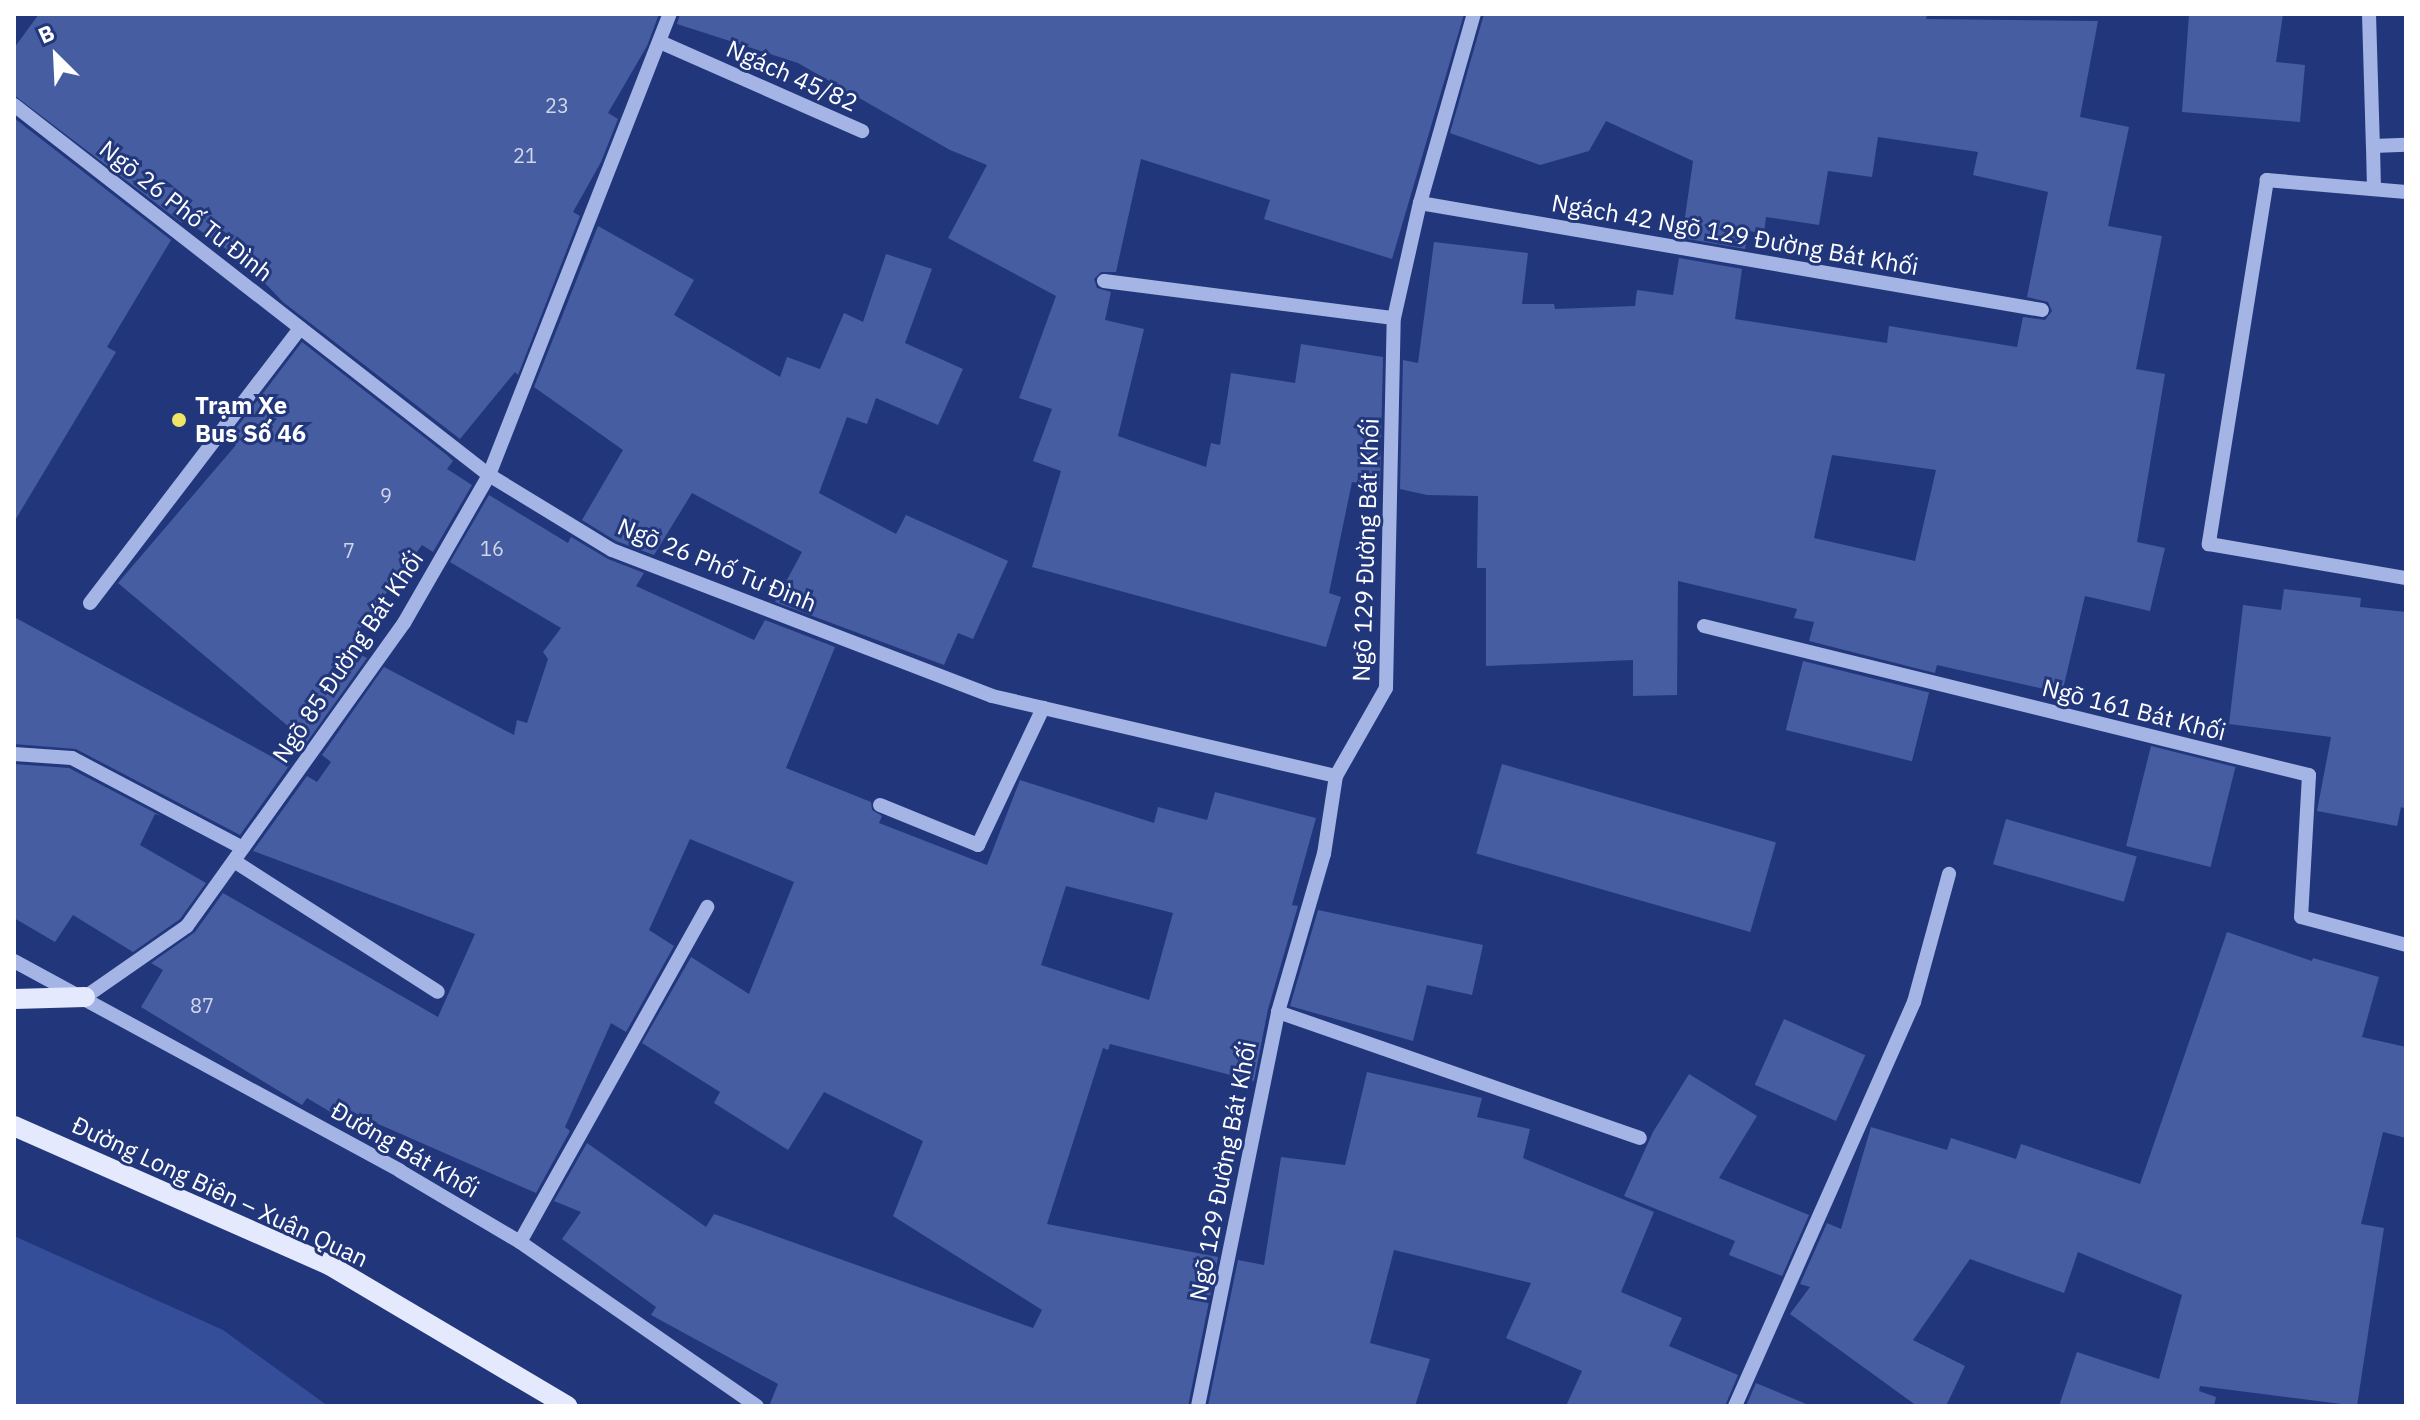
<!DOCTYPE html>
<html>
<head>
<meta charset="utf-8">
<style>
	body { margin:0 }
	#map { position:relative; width:2420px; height:1420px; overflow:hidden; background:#22377b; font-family:"IBM Plex Sans",sans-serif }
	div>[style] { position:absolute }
	.green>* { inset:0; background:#354e99 }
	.building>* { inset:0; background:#465da2; transform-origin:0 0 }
	.minor>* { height:14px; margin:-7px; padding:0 7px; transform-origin:7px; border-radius:7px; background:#a4b5e5 }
	.major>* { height:20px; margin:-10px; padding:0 10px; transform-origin:10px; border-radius:10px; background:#e5e9fd }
	.dots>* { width:22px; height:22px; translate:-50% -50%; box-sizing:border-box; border:4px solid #22377b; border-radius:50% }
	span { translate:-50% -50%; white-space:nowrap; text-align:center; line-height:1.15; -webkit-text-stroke:6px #22377b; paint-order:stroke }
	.number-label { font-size:20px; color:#d1d6e8 }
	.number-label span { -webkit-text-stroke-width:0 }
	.street-label { font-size:24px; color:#fff }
	.poi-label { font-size:24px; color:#fff; font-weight:700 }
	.left { translate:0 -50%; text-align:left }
	.frame { position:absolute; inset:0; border:16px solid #fff; pointer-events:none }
	.north { position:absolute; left:16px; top:16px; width:80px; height:80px; -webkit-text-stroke:6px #22377b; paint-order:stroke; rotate:336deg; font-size:22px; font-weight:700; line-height:32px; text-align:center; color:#fff }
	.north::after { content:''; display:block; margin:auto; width:28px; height:36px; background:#fff; clip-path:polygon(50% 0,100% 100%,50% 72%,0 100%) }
</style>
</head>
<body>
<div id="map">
	<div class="green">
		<i style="clip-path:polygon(14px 1236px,223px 1330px,328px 1406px,14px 1406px)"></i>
	</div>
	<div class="building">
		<i style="clip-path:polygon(39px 14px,659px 14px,647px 46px,608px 113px,618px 119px,601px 162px,573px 212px,580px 216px,518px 375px,515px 372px,460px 439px,283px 302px,247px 264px,184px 219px,182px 223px,14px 95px,14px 48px)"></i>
		<i style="clip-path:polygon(680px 14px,1464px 14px,1392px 259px,1264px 219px,1270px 200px,1141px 159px,1116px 272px,1101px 272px,1094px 279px,1097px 288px,1111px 292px,1105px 320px,1144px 329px,1118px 436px,1206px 467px,1211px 443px,1220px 445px,1231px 373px,1295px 383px,1301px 344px,1383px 357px,1380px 486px,1352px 482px,1329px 593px,1341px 597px,1326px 647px,1032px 567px,1061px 471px,1033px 461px,1052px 409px,1019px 398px,1056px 296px,948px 238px,987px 165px,950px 150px,798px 63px,677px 24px)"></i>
		<i style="clip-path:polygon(evenodd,1484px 14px,1927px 14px,1926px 19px,2098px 21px,2080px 117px,2129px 127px,2108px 226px,2162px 236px,2136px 369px,2165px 374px,2137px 542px,2165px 548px,2150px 611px,2085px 596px,2063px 689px,2044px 689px,1937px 665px,1935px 673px,1809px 641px,1814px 622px,1794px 618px,1797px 609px,1678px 581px,1677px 695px,1633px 696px,1633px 660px,1486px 666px,1486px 568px,1477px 568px,1478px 496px,1427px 495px,1400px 489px,1403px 360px,1418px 363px,1434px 242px,1528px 253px,1522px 304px,1554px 304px,1555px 309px,1635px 306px,1637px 290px,1673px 295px,1679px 258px,1742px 269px,1735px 319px,1887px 343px,1889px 326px,2017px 347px,2023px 317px,2045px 320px,2052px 311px,2048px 302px,2027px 297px,2048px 192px,1973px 175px,1978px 152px,1878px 137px,1872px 177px,1828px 171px,1819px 225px,1766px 217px,1764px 233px,1748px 231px,1745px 249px,1682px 238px,1693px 161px,1606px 121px,1589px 151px,1540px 165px,1450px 133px,1484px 14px,1832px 455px,1936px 470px,1915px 561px,1814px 538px,1832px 455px)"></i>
		<i style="clip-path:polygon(2189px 14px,2283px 14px,2276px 62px,2305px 65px,2300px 122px,2182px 112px)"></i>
		<i style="clip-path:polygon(14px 118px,171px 240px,107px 347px,116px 352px,14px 522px)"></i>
		<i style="clip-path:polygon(598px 226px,694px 280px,674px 315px,780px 377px,787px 357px,820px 369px,844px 313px,863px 322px,886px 254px,932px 269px,905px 343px,963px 369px,938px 425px,876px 398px,867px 424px,847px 417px,819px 493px,896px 534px,906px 515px,1008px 561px,973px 639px,958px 633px,944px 665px,775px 602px,802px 552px,692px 493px,654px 555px,616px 541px,582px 520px,623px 450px,534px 387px)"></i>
		<i style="clip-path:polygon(302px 342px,447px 455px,453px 461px,447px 469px,472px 485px,433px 552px,422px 545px,355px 635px,358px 637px,349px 649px,367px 658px,307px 742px,118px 583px,236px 445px,228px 439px)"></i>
		<i style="clip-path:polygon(evenodd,489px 495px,568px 543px,571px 537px,608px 559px,644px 573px,636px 586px,754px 640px,765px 620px,835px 647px,786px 768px,871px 802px,872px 810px,882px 816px,879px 823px,987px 865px,1020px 780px,1154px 823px,1158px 807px,1207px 820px,1215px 792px,1316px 818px,1292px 905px,1298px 906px,1268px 1009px,1254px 1081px,1110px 1044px,1108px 1050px,1103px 1048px,1047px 1224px,1218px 1257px,1188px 1406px,769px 1406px,778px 1384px,651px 1315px,656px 1307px,562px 1239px,581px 1212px,554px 1201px,587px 1143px,706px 1227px,714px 1214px,1033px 1328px,1042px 1310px,893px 1216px,923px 1141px,824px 1092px,788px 1150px,714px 1103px,720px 1092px,642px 1043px,691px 957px,749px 994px,794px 882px,690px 839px,649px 930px,674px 946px,626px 1032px,611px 1023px,565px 1127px,570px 1131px,536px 1193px,360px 1116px,354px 1126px,307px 1098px,302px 1105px,141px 1007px,163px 970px,151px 963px,195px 932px,223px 893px,438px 1017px,475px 934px,253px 851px,307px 776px,317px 782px,331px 762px,322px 755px,384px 667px,514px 735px,517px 720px,527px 723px,548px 659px,543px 652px,561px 628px,450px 562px,489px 495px,1066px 886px,1173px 913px,1149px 1000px,1041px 965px,1066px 886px)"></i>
		<i style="clip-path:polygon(2284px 589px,2361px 598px,2360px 607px,2406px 612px,2406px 809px,2401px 807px,2397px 826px,2317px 811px,2331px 737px,2229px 724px,2243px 605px,2281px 610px)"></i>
		<i style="clip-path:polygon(14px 617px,289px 766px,240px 835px,76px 749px,14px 744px)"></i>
		<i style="left:1803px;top:661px;width:130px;height:71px;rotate:14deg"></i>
		<i style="left:2151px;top:746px;width:87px;height:103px;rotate:14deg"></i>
		<i style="clip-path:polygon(14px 764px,69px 768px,161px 816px,155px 814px,140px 845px,206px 883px,180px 919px,133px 952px,73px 915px,55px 942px,14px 918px)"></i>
		<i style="left:1502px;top:764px;width:285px;height:93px;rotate:16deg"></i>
		<i style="left:2006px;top:819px;width:136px;height:47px;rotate:16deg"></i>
		<i style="clip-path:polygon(1318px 910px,1483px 945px,1472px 995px,1427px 985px,1413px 1041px,1290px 1006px)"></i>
		<i style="clip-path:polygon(2227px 932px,2312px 961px,2313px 958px,2379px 977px,2362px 1037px,2406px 1047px,2406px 1138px,2383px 1132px,2361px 1224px,2384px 1228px,2357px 1406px,2200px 1386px,2199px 1391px,2216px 1397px,2214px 1406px,2059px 1406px,2077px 1352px,2159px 1379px,2182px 1295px,2078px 1252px,2064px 1293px,1970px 1259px,1913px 1340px,1965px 1366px,1946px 1406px,1917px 1406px,1790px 1314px,1810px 1287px,1800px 1284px,1827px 1223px,1841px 1229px,1871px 1127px,1947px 1150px,1951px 1138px,2016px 1159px,2021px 1144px,2140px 1184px)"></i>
		<i style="left:1784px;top:1019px;width:89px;height:72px;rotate:24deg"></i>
		<i style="clip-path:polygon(1367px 1072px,1482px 1098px,1477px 1117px,1530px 1129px,1523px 1158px,1654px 1212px,1621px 1292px,1682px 1318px,1669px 1346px,1738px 1375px,1725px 1406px,1566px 1406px,1582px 1371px,1506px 1338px,1531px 1283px,1394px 1250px,1370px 1343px,1430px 1359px,1415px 1406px,1208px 1406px,1238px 1260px,1264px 1265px,1281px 1157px,1345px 1165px)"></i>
		<i style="clip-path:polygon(1689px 1074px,1757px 1116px,1719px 1178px,1809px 1215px,1782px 1276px,1729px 1255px,1735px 1241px,1624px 1196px,1653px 1132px)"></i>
		<i style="clip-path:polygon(1756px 1383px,1811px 1406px,1746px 1406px)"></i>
	</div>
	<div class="minor">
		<i style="left:2369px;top:14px;width:132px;rotate:88.3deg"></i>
		<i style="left:2373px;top:146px;width:33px;rotate:-2deg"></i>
		<i style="left:660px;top:42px;width:221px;rotate:23.8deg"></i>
		<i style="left:14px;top:105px;width:602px;rotate:37.92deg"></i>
		<i style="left:489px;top:475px;width:144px;rotate:31.4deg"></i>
		<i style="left:612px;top:550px;width:407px;rotate:21deg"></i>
		<i style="left:992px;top:696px;width:353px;rotate:13.1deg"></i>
		<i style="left:2373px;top:146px;width:43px;rotate:88.7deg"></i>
		<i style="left:2406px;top:192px;width:140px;rotate:-175.1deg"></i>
		<i style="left:2267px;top:180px;width:369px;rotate:99.1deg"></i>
		<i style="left:2209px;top:544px;width:200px;rotate:9.8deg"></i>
		<i style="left:1420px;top:203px;width:631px;rotate:9.76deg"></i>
		<i style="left:1104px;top:281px;width:292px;rotate:7.3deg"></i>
		<i style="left:90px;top:603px;width:346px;rotate:-52.6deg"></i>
		<i style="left:1704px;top:626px;width:623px;rotate:13.84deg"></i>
		<i style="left:2309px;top:775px;width:142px;rotate:93.2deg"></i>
		<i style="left:2301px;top:917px;width:109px;rotate:14.9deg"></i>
		<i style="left:14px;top:754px;width:58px;rotate:3.9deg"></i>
		<i style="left:72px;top:758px;width:193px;rotate:27.8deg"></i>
		<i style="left:880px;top:805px;width:106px;rotate:22.2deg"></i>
		<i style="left:978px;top:845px;width:152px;rotate:-64.6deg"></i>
		<i style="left:234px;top:861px;width:242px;rotate:32.7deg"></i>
		<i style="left:14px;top:961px;width:439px;rotate:28.5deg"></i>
		<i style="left:400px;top:1171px;width:139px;rotate:30.6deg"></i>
		<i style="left:520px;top:1242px;width:288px;rotate:34.7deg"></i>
		<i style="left:85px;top:997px;width:124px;rotate:-34.8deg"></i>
		<i style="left:187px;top:926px;width:373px;rotate:-54.4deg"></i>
		<i style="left:404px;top:623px;width:171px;rotate:-60.1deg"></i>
		<i style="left:489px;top:475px;width:495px;rotate:-68.6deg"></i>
		<i style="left:1278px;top:1012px;width:383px;rotate:19.2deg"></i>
		<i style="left:520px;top:1242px;width:384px;rotate:-60.8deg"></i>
		<i style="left:1198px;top:1406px;width:402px;rotate:-78.5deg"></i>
		<i style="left:1278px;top:1012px;width:165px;rotate:-73.8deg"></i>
		<i style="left:1324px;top:854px;width:79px;rotate:-81.3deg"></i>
		<i style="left:1336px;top:776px;width:101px;rotate:-60.4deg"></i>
		<i style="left:1386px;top:688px;width:370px;rotate:-88.8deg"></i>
		<i style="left:1394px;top:318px;width:118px;rotate:-77.3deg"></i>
		<i style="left:1420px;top:203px;width:197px;rotate:-74.1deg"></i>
		<i style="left:1735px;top:1406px;width:442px;rotate:-66.1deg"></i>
		<i style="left:1914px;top:1002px;width:133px;rotate:-74.7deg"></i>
	</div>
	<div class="major">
		<i style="left:14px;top:999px;width:71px;rotate:-1.6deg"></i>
		<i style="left:14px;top:1126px;width:344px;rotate:23.8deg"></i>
		<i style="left:329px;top:1265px;width:277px;rotate:30.6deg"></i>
	</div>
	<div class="dots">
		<i style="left:179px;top:420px;background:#f1e566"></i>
	</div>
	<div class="number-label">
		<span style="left:557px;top:105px">23</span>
		<span style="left:525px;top:155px">21</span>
		<span style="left:386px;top:495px">9</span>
		<span style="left:492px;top:548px">16</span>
		<span style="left:349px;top:550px">7</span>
		<span style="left:202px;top:1005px">87</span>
	</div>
	<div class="street-label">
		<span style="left:792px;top:76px;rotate:24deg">Ngách 45/82</span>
		<span style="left:186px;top:211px;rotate:38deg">Ngõ 26 Phố Tư Đình</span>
		<span style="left:1735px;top:235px;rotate:10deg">Ngách 42 Ngõ 129 Đường Bát Khối</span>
		<span style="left:1366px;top:550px;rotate:-88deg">Ngõ 129 Đường Bát Khối</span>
		<span style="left:717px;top:565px;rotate:22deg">Ngõ 26 Phố Tư Đình</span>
		<span style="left:348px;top:657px;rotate:-56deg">Ngõ 85 Đường Bát Khối</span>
		<span style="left:2134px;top:710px;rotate:14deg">Ngõ 161 Bát Khối</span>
		<span style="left:405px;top:1150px;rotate:30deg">Đường Bát Khối</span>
		<span style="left:1223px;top:1171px;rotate:-79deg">Ngõ 129 Đường Bát Khối</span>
		<span style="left:220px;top:1192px;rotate:25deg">Đường Long Biên – Xuân Quan</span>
	</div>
	<div class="poi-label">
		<span class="left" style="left:195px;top:420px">Trạm Xe<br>Bus Số 46</span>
	</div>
	<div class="frame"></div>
	<div class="north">B</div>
</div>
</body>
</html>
